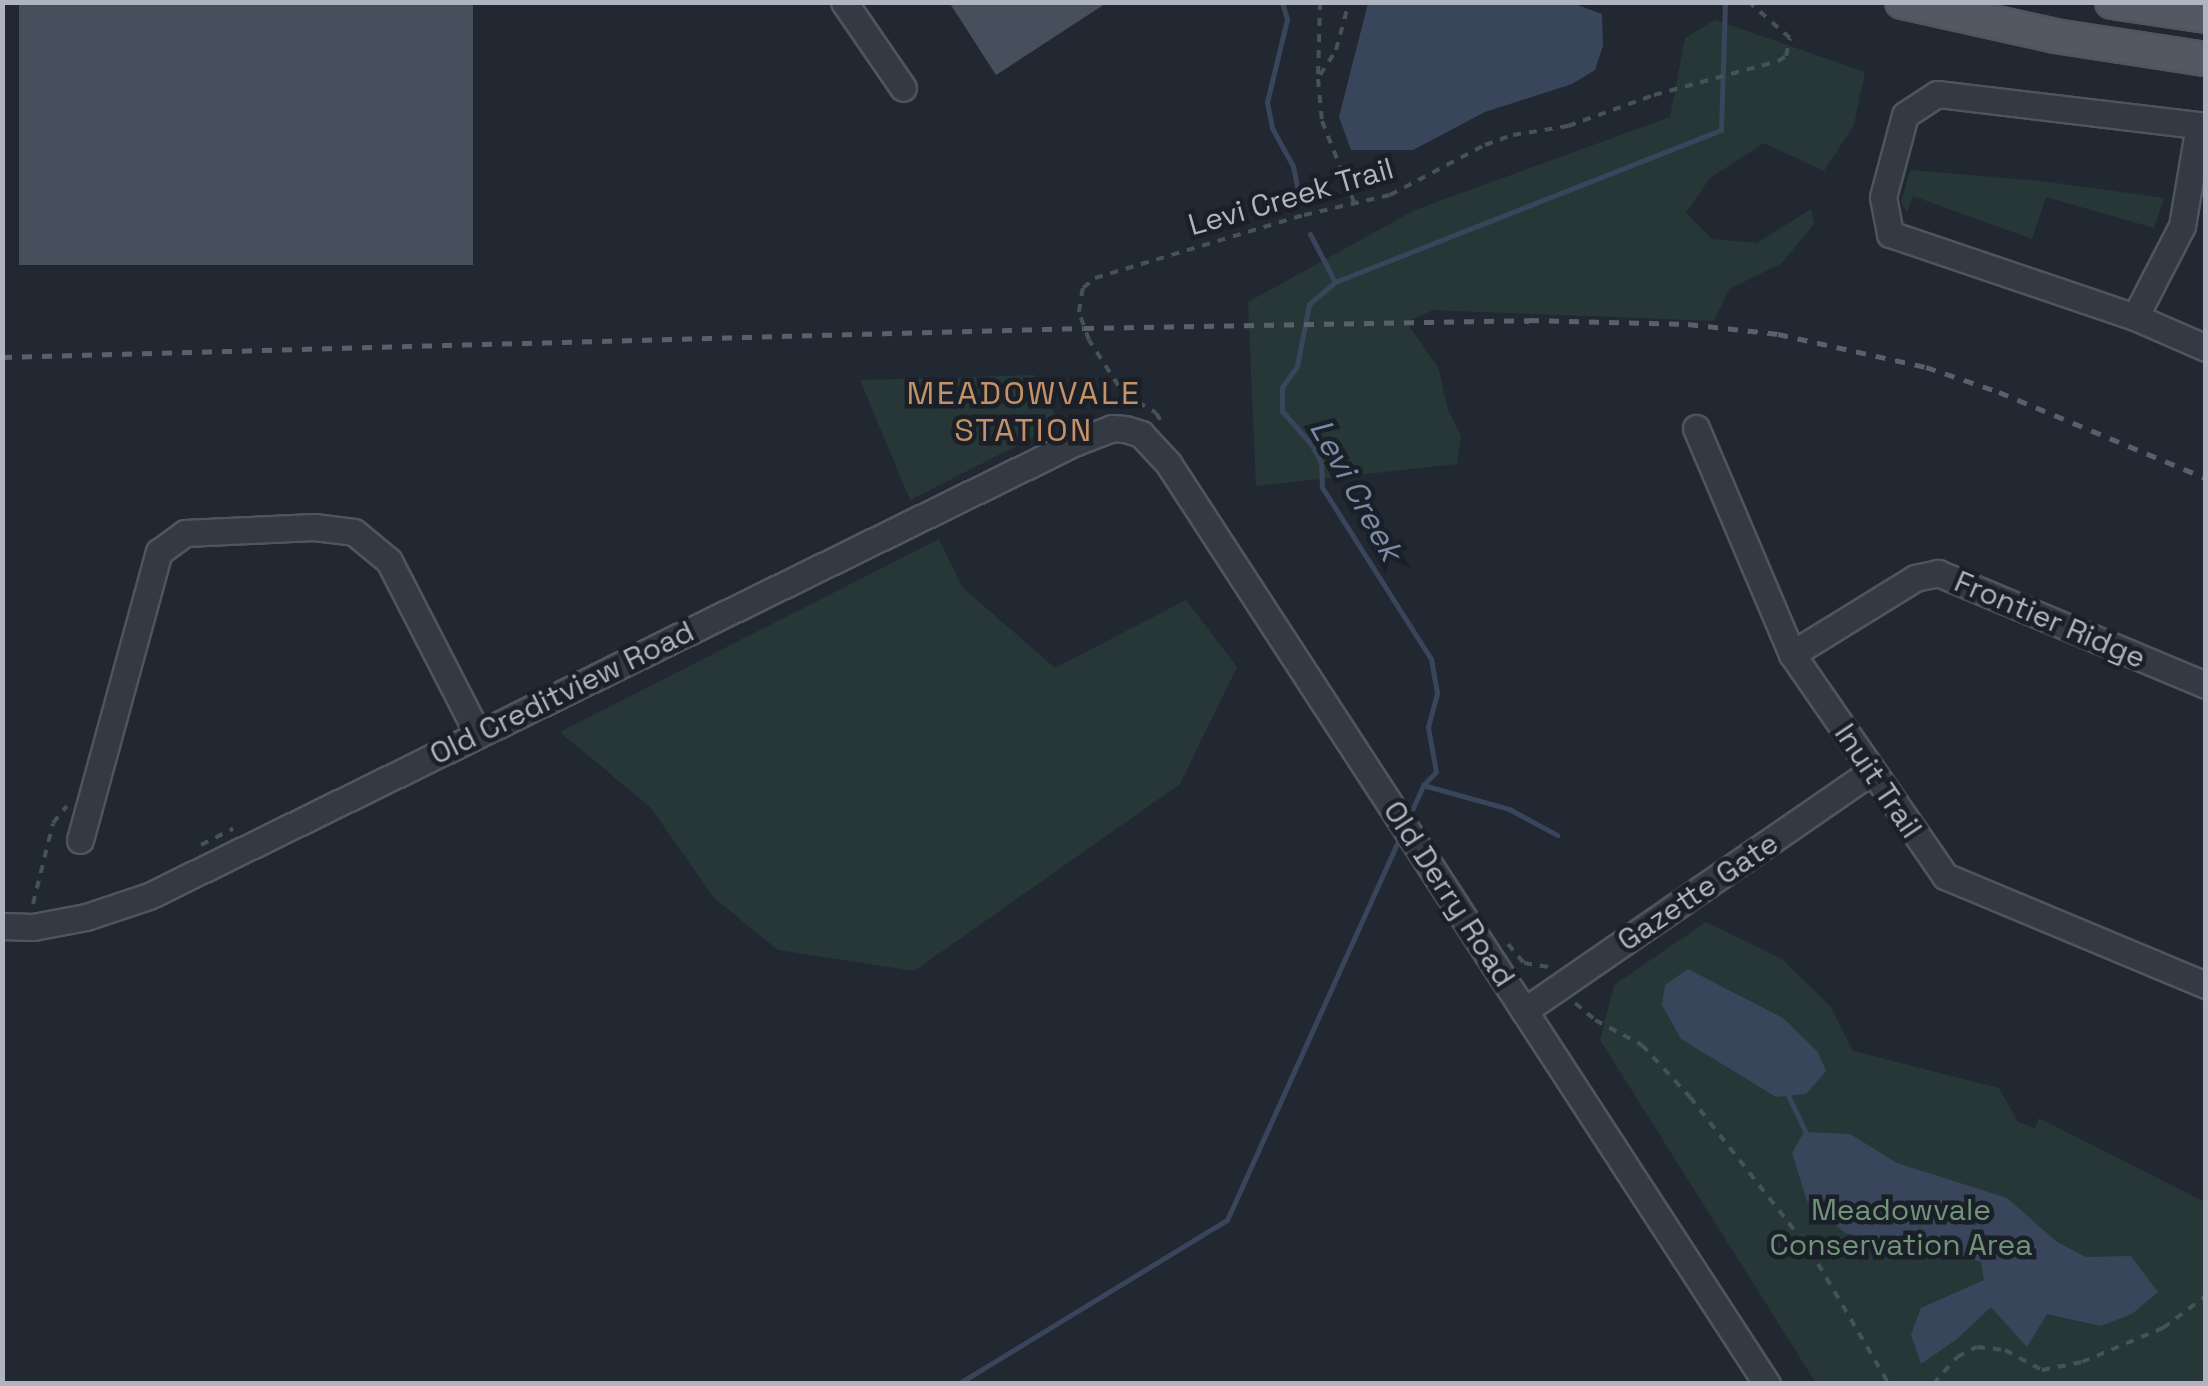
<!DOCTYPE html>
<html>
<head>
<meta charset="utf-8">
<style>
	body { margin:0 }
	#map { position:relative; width:2208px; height:1386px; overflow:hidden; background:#212832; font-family:"Space Grotesk",sans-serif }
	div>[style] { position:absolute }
	.green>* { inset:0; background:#273737 }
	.water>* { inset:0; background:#39455a }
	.stream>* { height:5px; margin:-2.5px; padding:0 2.5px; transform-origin:2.5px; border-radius:2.5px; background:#39455a }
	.building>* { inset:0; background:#484f5c; transform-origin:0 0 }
	.path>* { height:4px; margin-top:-2px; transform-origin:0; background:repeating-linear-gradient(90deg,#445355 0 8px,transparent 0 16px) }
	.roads { filter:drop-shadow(2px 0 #4f555e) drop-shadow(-2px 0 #4f555e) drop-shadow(0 2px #4f555e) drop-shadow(0 -2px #4f555e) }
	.minor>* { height:25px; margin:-12.5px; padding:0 12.5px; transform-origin:12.5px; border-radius:12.5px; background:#343a43 }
	.major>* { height:32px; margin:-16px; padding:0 16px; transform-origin:16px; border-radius:16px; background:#525963 }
	.rail>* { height:5px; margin-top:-2.5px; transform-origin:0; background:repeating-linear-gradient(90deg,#59606c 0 10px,transparent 0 20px) }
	span { translate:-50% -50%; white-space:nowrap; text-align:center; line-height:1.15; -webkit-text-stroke:9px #1a1f28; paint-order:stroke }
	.street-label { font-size:30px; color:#aeb5c0 }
	.park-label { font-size:30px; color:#70937a }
	.neighbourhood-label { font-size:32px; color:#c49266; letter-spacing:2.5px }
	.water-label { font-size:32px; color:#7a8ba5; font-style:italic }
	.frame { position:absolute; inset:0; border:5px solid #aeb5c0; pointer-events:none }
</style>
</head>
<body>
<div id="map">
	<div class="green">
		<i style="clip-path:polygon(1715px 20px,1865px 72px,1854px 125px,1824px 171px,1764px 143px,1710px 178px,1686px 213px,1712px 239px,1757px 243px,1811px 209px,1814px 224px,1782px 263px,1729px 289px,1714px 321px,1433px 310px,1406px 322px,1438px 367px,1448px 409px,1461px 436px,1457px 464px,1256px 486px,1248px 302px,1415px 210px,1670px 117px,1685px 38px)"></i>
		<i style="clip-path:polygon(1910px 170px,2041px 181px,2164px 198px,2154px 228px,2046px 197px,2032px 239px,1913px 196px,1907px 212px,1901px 202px)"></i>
		<i style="clip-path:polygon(1034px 375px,1060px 424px,910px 500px,860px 380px)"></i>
		<i style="clip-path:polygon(939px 539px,962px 587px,1055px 668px,1186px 600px,1237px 667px,1180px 784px,914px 971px,778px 950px,714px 898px,651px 808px,560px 732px)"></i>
		<i style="clip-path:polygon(1706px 922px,1782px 959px,1831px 1007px,1853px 1051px,1999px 1088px,2018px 1122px,2035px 1128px,2039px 1118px,2205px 1202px,2205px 1383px,1816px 1383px,1600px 1040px,1614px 985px)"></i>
	</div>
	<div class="water">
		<i style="clip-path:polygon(1368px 3px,1572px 3px,1602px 14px,1603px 46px,1595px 70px,1572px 84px,1485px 112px,1413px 150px,1351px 150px,1339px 117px)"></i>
		<i style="clip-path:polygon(1688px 969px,1783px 1018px,1818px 1052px,1826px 1071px,1806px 1094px,1776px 1097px,1681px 1039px,1662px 1005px,1665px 985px)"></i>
		<i style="clip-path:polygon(1804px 1132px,1850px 1134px,1897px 1163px,2007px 1198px,2057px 1242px,2086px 1257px,2131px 1256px,2158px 1292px,2132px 1314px,2101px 1326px,2047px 1314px,2027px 1347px,1991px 1307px,1957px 1339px,1921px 1364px,1911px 1335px,1921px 1308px,1984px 1280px,1981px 1262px,1951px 1252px,1845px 1233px,1807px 1201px,1792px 1153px)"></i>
	</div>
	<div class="stream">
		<i style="left:1282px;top:2px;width:18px;rotate:74deg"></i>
		<i style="left:1287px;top:19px;width:85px;rotate:103.5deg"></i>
		<i style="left:1267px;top:102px;width:26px;rotate:79deg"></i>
		<i style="left:1272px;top:128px;width:43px;rotate:61.1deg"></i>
		<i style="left:1293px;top:166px;width:37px;rotate:79deg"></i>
		<i style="left:1310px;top:234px;width:54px;rotate:62.5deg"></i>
		<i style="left:1423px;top:785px;width:89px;rotate:15.6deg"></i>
		<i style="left:1509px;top:809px;width:55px;rotate:28.4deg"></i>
		<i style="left:1409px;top:817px;width:35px;rotate:-66deg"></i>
		<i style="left:1423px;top:785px;width:18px;rotate:-45deg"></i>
		<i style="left:1436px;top:772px;width:46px;rotate:-100.1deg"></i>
		<i style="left:1428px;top:727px;width:35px;rotate:-75deg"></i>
		<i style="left:1437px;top:693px;width:35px;rotate:-100deg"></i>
		<i style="left:1431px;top:659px;width:204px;rotate:-122.4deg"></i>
		<i style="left:1322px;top:487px;width:25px;rotate:-92deg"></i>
		<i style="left:1321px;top:462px;width:21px;rotate:-119deg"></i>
		<i style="left:1311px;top:444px;width:44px;rotate:-131.3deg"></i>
		<i style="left:1282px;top:411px;width:24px;rotate:-90deg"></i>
		<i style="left:1282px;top:387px;width:26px;rotate:-54deg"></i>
		<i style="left:1297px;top:366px;width:63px;rotate:-79deg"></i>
		<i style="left:1309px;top:304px;width:34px;rotate:-40deg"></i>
		<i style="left:1335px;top:282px;width:415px;rotate:-21.5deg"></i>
		<i style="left:1721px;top:130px;width:128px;rotate:-88.2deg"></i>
		<i style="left:1787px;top:1093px;width:49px;rotate:64.5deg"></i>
		<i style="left:958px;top:1384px;width:315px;rotate:-31.4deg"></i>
		<i style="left:1227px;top:1220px;width:421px;rotate:-65.7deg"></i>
	</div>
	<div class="building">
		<i style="left:19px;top:2px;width:454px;height:263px"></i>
		<i style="clip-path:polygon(949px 2px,1108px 2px,996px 75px)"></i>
	</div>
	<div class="path">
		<i style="left:1320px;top:2px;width:77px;rotate:91.5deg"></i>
		<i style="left:1318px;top:79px;width:42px;rotate:84.6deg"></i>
		<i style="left:1322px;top:121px;width:87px;rotate:68.4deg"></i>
		<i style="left:1320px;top:75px;width:30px;rotate:-57deg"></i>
		<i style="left:1336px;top:50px;width:50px;rotate:-74.8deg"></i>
		<i style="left:1127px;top:399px;width:70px;rotate:-122.8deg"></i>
		<i style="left:1089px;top:340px;width:30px;rotate:-110deg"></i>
		<i style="left:1079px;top:312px;width:24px;rotate:-81deg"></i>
		<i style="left:1083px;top:288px;width:16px;rotate:-40deg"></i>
		<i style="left:1095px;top:278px;width:218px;rotate:-16.8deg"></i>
		<i style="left:1304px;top:215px;width:88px;rotate:-13.1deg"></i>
		<i style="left:1390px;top:195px;width:107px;rotate:-27.8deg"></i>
		<i style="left:1485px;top:145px;width:30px;rotate:-20deg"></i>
		<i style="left:1513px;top:135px;width:56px;rotate:-9.3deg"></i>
		<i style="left:1568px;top:126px;width:91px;rotate:-19.8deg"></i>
		<i style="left:1654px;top:95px;width:129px;rotate:-15.3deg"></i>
		<i style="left:1778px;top:61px;width:9px;rotate:-32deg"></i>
		<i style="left:1786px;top:56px;width:18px;rotate:-77deg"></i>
		<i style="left:1790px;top:38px;width:55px;rotate:-138.7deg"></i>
		<i style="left:1108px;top:406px;width:30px;rotate:-8deg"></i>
		<i style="left:1138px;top:402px;width:21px;rotate:31deg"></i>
		<i style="left:1156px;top:413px;width:13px;rotate:58deg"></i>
		<i style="left:201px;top:845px;width:36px;rotate:-27deg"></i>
		<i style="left:33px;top:904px;width:83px;rotate:-76.1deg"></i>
		<i style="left:53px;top:823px;width:22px;rotate:-51deg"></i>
		<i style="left:1508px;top:944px;width:25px;rotate:50deg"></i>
		<i style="left:1524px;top:963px;width:25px;rotate:9deg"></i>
		<i style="left:1575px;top:1003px;width:26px;rotate:40deg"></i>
		<i style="left:1595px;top:1020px;width:53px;rotate:28deg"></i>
		<i style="left:1642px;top:1045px;width:71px;rotate:47.3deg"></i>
		<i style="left:1690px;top:1097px;width:194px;rotate:51.9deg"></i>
		<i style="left:1810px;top:1250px;width:156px;rotate:59.5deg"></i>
		<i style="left:1933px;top:1384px;width:36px;rotate:-48deg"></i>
		<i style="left:1957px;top:1357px;width:22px;rotate:-27deg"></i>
		<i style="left:1977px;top:1347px;width:28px;rotate:6deg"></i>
		<i style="left:2005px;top:1350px;width:42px;rotate:28.4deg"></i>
		<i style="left:2042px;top:1370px;width:41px;rotate:-11.3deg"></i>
		<i style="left:2082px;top:1362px;width:88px;rotate:-22.8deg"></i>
		<i style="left:2163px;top:1328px;width:54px;rotate:-36.7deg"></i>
	</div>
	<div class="roads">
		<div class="minor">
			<i style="left:844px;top:2px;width:104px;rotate:55.5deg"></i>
			<i style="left:2206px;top:126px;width:271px;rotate:-173.2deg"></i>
			<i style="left:1937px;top:94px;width:38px;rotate:147deg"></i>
			<i style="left:1905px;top:115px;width:85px;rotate:105deg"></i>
			<i style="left:1883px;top:197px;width:38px;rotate:79deg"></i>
			<i style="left:1890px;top:234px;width:259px;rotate:18.7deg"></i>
			<i style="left:2135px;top:317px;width:77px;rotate:23.6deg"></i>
			<i style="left:2135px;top:317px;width:102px;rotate:-62.7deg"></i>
			<i style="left:2182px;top:226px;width:102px;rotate:-80.4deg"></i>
			<i style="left:1696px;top:428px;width:246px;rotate:67deg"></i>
			<i style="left:1792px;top:654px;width:270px;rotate:55.4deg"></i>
			<i style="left:1945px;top:876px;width:283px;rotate:22.7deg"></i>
			<i style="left:1792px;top:654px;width:145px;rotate:-31.7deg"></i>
			<i style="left:1915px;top:578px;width:24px;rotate:-12deg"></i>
			<i style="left:1938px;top:573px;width:290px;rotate:22.7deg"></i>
			<i style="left:80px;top:840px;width:299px;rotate:-74.7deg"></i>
			<i style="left:159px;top:552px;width:32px;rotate:-36deg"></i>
			<i style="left:185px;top:533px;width:129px;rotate:-2.7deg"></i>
			<i style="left:314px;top:527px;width:40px;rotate:7.1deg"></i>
			<i style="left:354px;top:532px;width:45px;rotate:39.6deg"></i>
			<i style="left:389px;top:561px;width:195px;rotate:62.8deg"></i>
			<i style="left:2px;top:926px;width:31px;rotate:2deg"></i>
			<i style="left:33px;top:927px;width:54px;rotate:-10.7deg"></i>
			<i style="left:86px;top:917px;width:66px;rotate:-18.4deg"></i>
			<i style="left:149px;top:896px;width:1032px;rotate:-26.09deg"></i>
			<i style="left:1076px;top:442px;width:39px;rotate:-21deg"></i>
			<i style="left:1112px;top:428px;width:13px;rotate:4deg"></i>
			<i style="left:1125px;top:429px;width:17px;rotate:17deg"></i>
			<i style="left:1141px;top:434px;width:40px;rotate:47deg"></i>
			<i style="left:1168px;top:463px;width:1099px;rotate:56.96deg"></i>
			<i style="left:1524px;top:1011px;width:421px;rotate:-34.6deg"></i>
		</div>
		<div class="major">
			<i style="left:1902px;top:2px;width:157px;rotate:12.5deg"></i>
			<i style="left:2055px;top:36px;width:153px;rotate:8.7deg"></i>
			<i style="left:2112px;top:2px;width:95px;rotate:8.5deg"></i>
		</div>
	</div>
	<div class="rail">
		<i style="left:2px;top:357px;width:1082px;rotate:-1.54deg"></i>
		<i style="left:1084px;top:328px;width:445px;rotate:-1deg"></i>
		<i style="left:1529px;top:320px;width:159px;rotate:1.4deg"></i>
		<i style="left:1688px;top:324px;width:91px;rotate:6.3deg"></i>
		<i style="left:1778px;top:334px;width:152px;rotate:12.6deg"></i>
		<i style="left:1926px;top:367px;width:77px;rotate:18.9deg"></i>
		<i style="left:1999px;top:392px;width:224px;rotate:22.6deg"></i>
	</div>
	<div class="street-label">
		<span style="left:1291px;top:197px;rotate:-16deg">Levi Creek Trail</span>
		<span style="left:2050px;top:620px;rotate:23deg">Frontier Ridge</span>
		<span style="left:562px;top:693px;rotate:-26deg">Old Creditview Road</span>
		<span style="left:1878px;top:781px;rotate:56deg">Inuit Trail</span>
		<span style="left:1698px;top:892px;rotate:-34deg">Gazette Gate</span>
		<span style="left:1449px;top:894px;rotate:57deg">Old Derry Road</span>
	</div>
	<div class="park-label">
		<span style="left:1901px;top:1227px">Meadowvale<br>Conservation Area</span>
	</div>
	<div class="neighbourhood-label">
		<span style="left:1024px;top:412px">MEADOWVALE<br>STATION</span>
	</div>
	<div class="water-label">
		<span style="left:1356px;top:490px;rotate:61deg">Levi Creek</span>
	</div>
	<div class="frame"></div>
</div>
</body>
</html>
